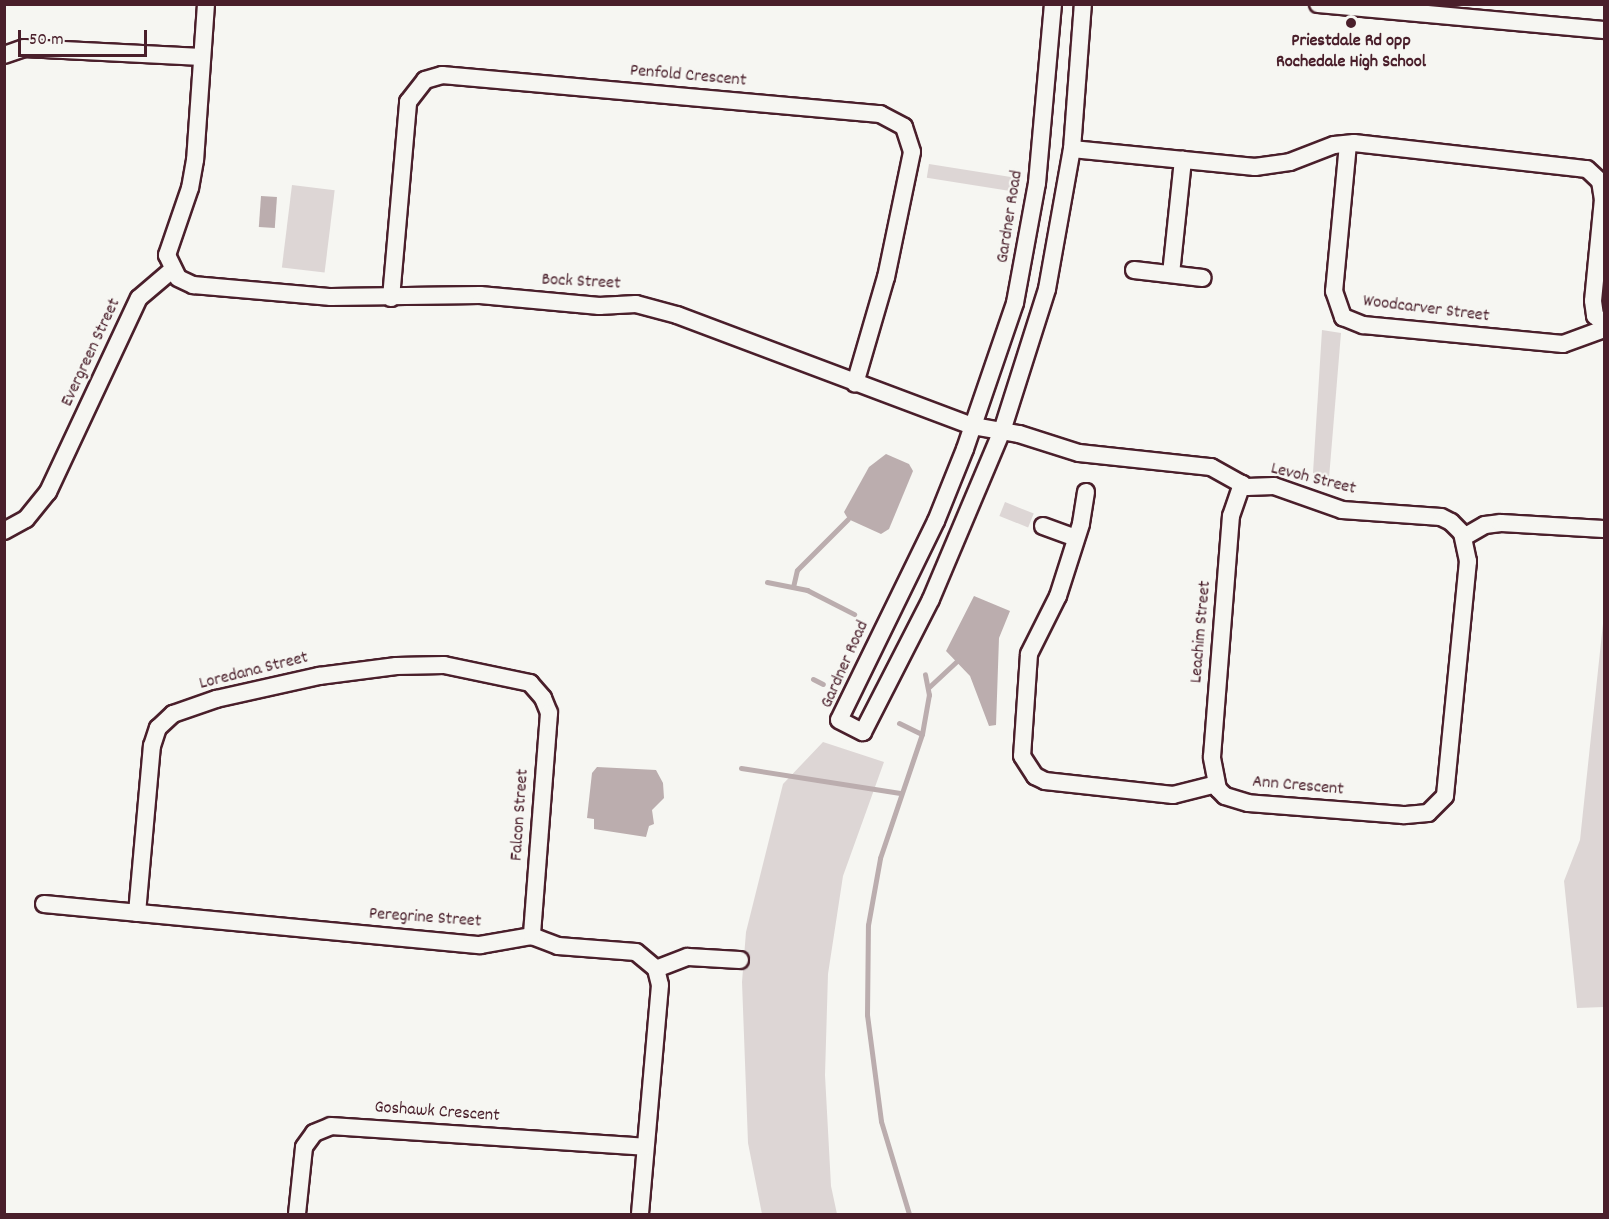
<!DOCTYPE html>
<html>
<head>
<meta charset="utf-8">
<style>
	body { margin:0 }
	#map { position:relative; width:1609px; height:1219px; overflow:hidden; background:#f6f6f2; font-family:Dekko,sans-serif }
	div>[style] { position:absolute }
	.green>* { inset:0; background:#ddd6d5; transform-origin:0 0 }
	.water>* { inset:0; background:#bbadae; transform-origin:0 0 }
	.stream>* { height:5px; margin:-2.5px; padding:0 2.5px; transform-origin:2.5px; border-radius:2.5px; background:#bbadae }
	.roads { filter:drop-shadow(2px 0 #4a1f2b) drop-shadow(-2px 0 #4a1f2b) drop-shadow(0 2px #4a1f2b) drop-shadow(0 -2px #4a1f2b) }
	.minor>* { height:16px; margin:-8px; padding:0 8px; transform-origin:8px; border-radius:8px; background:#f6f6f2 }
	.dots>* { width:16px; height:16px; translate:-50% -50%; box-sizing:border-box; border:3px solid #f6f6f2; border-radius:50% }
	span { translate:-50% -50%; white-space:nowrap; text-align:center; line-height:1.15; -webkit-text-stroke:4.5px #f6f6f2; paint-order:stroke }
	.poi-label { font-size:18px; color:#4a1f2b; font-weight:700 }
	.street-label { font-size:18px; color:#4a1f2b }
	.frame { position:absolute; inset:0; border:6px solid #4a1f2b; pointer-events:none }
	.scale { position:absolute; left:18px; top:30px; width:129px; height:27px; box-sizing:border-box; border:3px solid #4a1f2b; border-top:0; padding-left:8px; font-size:18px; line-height:21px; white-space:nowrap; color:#4a1f2b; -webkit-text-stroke:4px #f6f6f2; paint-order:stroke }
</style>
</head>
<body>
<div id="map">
	<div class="green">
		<i style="left:929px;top:164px;width:86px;height:14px;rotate:9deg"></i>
		<i style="left:292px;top:185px;width:43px;height:83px;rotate:7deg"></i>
		<i style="clip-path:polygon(1322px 330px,1341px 333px,1329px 478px,1313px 473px)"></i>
		<i style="left:1005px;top:502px;width:31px;height:15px;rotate:22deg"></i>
		<i style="clip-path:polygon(1604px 614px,1604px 1007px,1577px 1008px,1564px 881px,1580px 840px)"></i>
		<i style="clip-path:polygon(823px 742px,884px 762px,843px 876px,828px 974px,825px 1075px,831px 1186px,837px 1214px,762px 1214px,748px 1143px,742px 982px,746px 932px,783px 784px)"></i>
	</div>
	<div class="water">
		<i style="left:261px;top:196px;width:16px;height:31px;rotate:4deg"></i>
		<i style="clip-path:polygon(886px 454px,909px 464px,913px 471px,889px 529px,881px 534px,848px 519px,844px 512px,869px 467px)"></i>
		<i style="clip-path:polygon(974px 596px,1010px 611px,999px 638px,996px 725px,989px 726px,970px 676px,946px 651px)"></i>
		<i style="clip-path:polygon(597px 767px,656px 770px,663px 783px,664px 798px,652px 810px,654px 824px,649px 826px,646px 837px,594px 829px,594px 819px,587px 818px,592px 773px)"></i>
	</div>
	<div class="stream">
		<i style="left:767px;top:582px;width:41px;rotate:11.3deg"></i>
		<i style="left:807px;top:590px;width:53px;rotate:27.1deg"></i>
		<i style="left:793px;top:587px;width:17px;rotate:-77deg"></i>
		<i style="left:797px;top:570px;width:72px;rotate:-45deg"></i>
		<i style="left:813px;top:679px;width:11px;rotate:27deg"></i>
		<i style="left:929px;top:687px;width:40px;rotate:-43deg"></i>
		<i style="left:899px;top:723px;width:25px;rotate:26deg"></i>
		<i style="left:741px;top:768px;width:161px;rotate:8.9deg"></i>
		<i style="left:909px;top:1214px;width:97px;rotate:-106.8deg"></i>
		<i style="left:881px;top:1121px;width:107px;rotate:-97.5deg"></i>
		<i style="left:867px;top:1015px;width:90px;rotate:-89.4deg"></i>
		<i style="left:868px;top:925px;width:68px;rotate:-79.8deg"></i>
		<i style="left:880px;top:858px;width:131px;rotate:-71.3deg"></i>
		<i style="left:922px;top:734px;width:40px;rotate:-80deg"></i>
		<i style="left:929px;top:695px;width:21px;rotate:-101deg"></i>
	</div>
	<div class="roads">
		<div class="minor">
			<i style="left:206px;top:4px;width:156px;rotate:94deg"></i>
			<i style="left:195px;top:160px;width:28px;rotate:100deg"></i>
			<i style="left:190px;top:188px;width:71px;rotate:108.9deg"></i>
			<i style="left:167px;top:255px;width:25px;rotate:64deg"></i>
			<i style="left:178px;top:278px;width:17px;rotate:25deg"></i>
			<i style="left:193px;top:285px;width:139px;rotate:5deg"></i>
			<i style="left:331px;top:297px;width:149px;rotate:-0.8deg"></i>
			<i style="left:480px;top:295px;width:120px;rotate:5.3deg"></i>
			<i style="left:599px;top:306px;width:37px;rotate:-3deg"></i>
			<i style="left:636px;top:304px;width:42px;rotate:15deg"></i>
			<i style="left:677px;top:315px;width:316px;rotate:20.6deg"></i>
			<i style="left:973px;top:426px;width:47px;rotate:9.9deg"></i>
			<i style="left:1019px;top:434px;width:63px;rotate:17.6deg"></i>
			<i style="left:1079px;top:453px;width:133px;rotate:6.1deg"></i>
			<i style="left:1211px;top:467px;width:41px;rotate:29.1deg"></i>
			<i style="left:1247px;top:487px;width:27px;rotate:-2deg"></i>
			<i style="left:1274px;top:486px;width:72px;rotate:19.4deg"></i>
			<i style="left:1342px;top:510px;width:99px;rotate:4deg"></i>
			<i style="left:1441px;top:517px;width:11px;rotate:27deg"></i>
			<i style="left:1451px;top:522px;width:16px;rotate:45deg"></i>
			<i style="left:1462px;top:533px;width:29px;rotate:78deg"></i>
			<i style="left:1468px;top:561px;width:236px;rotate:95.6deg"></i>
			<i style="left:1445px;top:796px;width:24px;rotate:135deg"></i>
			<i style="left:1428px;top:813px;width:25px;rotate:175deg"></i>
			<i style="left:1403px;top:815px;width:155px;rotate:-175.6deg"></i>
			<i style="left:1248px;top:803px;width:24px;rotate:-163deg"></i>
			<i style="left:1225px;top:796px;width:10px;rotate:-135deg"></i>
			<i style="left:1218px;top:789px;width:33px;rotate:-101deg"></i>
			<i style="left:1212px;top:757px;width:242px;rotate:-85.5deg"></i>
			<i style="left:1231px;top:516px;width:34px;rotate:-71deg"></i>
			<i style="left:1053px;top:4px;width:180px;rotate:95.1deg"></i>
			<i style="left:1037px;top:183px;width:122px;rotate:100.4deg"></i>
			<i style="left:1015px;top:303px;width:154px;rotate:108.9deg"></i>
			<i style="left:965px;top:449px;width:78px;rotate:111.9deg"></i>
			<i style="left:936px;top:521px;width:221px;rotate:116deg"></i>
			<i style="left:839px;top:720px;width:27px;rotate:27deg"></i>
			<i style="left:863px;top:732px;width:149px;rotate:-62.9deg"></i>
			<i style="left:931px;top:599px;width:182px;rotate:-67.1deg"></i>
			<i style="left:1002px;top:431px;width:149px;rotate:-72.4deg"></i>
			<i style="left:1047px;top:289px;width:142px;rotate:-79.9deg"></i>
			<i style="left:1072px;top:149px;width:145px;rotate:-85.7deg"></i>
			<i style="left:1318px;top:4px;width:287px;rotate:5.2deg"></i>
			<i style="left:4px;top:55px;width:21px;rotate:-19deg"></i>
			<i style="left:24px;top:48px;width:178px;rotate:2.9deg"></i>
			<i style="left:1348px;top:144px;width:148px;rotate:95.4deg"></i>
			<i style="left:1334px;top:291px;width:28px;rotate:71deg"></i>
			<i style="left:1343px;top:317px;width:22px;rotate:22deg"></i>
			<i style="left:1363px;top:325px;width:201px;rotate:5.4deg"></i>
			<i style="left:1563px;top:344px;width:44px;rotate:-20.1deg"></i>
			<i style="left:1072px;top:149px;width:184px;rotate:5.6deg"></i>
			<i style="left:1255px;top:167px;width:35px;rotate:-8deg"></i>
			<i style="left:1290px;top:162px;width:47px;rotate:-21.1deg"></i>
			<i style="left:1334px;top:145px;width:20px;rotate:-6deg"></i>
			<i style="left:1354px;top:143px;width:234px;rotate:6.4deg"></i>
			<i style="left:1587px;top:169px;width:18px;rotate:43deg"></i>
			<i style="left:1600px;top:181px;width:18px;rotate:81deg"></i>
			<i style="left:1603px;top:199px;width:102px;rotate:95.6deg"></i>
			<i style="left:1593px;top:301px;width:15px;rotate:82deg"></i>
			<i style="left:1595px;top:316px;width:11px;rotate:38deg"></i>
			<i style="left:1134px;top:270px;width:69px;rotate:6.6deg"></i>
			<i style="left:1171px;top:274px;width:115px;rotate:-84deg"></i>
			<i style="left:391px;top:298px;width:197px;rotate:-85deg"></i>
			<i style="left:408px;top:102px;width:28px;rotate:-52deg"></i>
			<i style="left:425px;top:80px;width:18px;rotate:-16deg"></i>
			<i style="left:442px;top:75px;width:440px;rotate:5.1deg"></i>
			<i style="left:880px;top:114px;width:27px;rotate:28deg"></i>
			<i style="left:904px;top:127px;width:26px;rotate:72deg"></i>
			<i style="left:912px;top:152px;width:128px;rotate:101.7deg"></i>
			<i style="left:886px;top:277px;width:111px;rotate:106.2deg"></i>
			<i style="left:1086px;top:492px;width:32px;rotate:99deg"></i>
			<i style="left:1081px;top:524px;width:76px;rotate:107.7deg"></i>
			<i style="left:1058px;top:596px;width:65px;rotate:116.6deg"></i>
			<i style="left:1029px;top:654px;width:102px;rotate:93.9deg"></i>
			<i style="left:1022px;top:756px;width:24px;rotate:57deg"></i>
			<i style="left:1035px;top:776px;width:11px;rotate:27deg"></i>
			<i style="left:1045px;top:781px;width:129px;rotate:6.2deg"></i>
			<i style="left:1173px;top:795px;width:44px;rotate:-14.3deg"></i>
			<i style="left:1043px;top:526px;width:35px;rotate:20deg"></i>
			<i style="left:4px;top:531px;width:25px;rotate:-29deg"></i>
			<i style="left:26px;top:519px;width:35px;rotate:-51deg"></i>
			<i style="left:48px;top:492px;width:214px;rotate:-64.9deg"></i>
			<i style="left:139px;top:298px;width:43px;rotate:-40.3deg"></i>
			<i style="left:1464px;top:537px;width:24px;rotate:-30deg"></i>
			<i style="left:1485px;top:525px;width:16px;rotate:-7deg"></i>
			<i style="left:1501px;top:523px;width:103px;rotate:3.3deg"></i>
			<i style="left:44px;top:904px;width:438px;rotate:5.4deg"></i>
			<i style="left:480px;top:945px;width:53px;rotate:-9.8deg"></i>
			<i style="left:532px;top:936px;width:28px;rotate:21deg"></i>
			<i style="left:558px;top:946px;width:78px;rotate:4.4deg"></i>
			<i style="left:636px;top:952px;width:26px;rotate:40deg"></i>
			<i style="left:656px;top:969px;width:16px;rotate:76deg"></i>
			<i style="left:660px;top:985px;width:230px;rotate:95deg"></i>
			<i style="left:137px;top:913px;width:168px;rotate:-84.9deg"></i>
			<i style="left:152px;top:746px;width:19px;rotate:-72deg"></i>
			<i style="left:158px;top:728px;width:21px;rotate:-43deg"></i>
			<i style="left:173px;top:714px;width:46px;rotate:-19.2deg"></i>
			<i style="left:216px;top:699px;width:106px;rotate:-12.6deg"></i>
			<i style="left:319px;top:676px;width:78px;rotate:-7.4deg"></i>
			<i style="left:396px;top:666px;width:48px;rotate:-1.2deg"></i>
			<i style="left:444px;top:665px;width:88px;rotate:11.8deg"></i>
			<i style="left:530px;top:683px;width:20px;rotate:49deg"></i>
			<i style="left:543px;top:698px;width:16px;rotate:68deg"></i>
			<i style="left:549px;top:713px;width:224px;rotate:94.4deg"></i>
			<i style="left:656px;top:969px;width:34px;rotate:-21deg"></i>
			<i style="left:688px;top:957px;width:52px;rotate:3.3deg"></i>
			<i style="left:297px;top:1214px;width:67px;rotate:-84deg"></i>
			<i style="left:304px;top:1147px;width:17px;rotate:-54deg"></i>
			<i style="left:314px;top:1133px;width:18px;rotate:-22deg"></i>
			<i style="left:331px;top:1126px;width:314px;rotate:3.8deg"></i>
		</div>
	</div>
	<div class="dots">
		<i style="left:1351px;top:23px;background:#4a1f2b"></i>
	</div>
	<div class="poi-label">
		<span style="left:1351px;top:53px">Priestdale Rd opp<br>Rochedale High School</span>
	</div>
	<div class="street-label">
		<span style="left:688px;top:77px;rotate:5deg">Penfold Crescent</span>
		<span style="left:1011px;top:217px;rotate:-81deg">Gardner Road</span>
		<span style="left:581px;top:283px;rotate:3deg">Bock Street</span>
		<span style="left:1426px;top:310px;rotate:7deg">Woodcarver Street</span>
		<span style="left:92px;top:353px;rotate:-65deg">Evergreen Street</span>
		<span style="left:1313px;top:480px;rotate:14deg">Levoh Street</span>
		<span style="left:1202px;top:632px;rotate:-85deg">Leachim Street</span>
		<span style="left:846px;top:665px;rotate:-66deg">Gardner Road</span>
		<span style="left:254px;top:672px;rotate:-14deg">Loredana Street</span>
		<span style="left:1298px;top:787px;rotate:5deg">Ann Crescent</span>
		<span style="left:521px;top:815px;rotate:-86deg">Falcon Street</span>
		<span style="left:425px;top:919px;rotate:4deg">Peregrine Street</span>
		<span style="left:437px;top:1113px;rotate:4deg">Goshawk Crescent</span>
	</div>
	<div class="frame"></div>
	<div class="scale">50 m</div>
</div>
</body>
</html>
